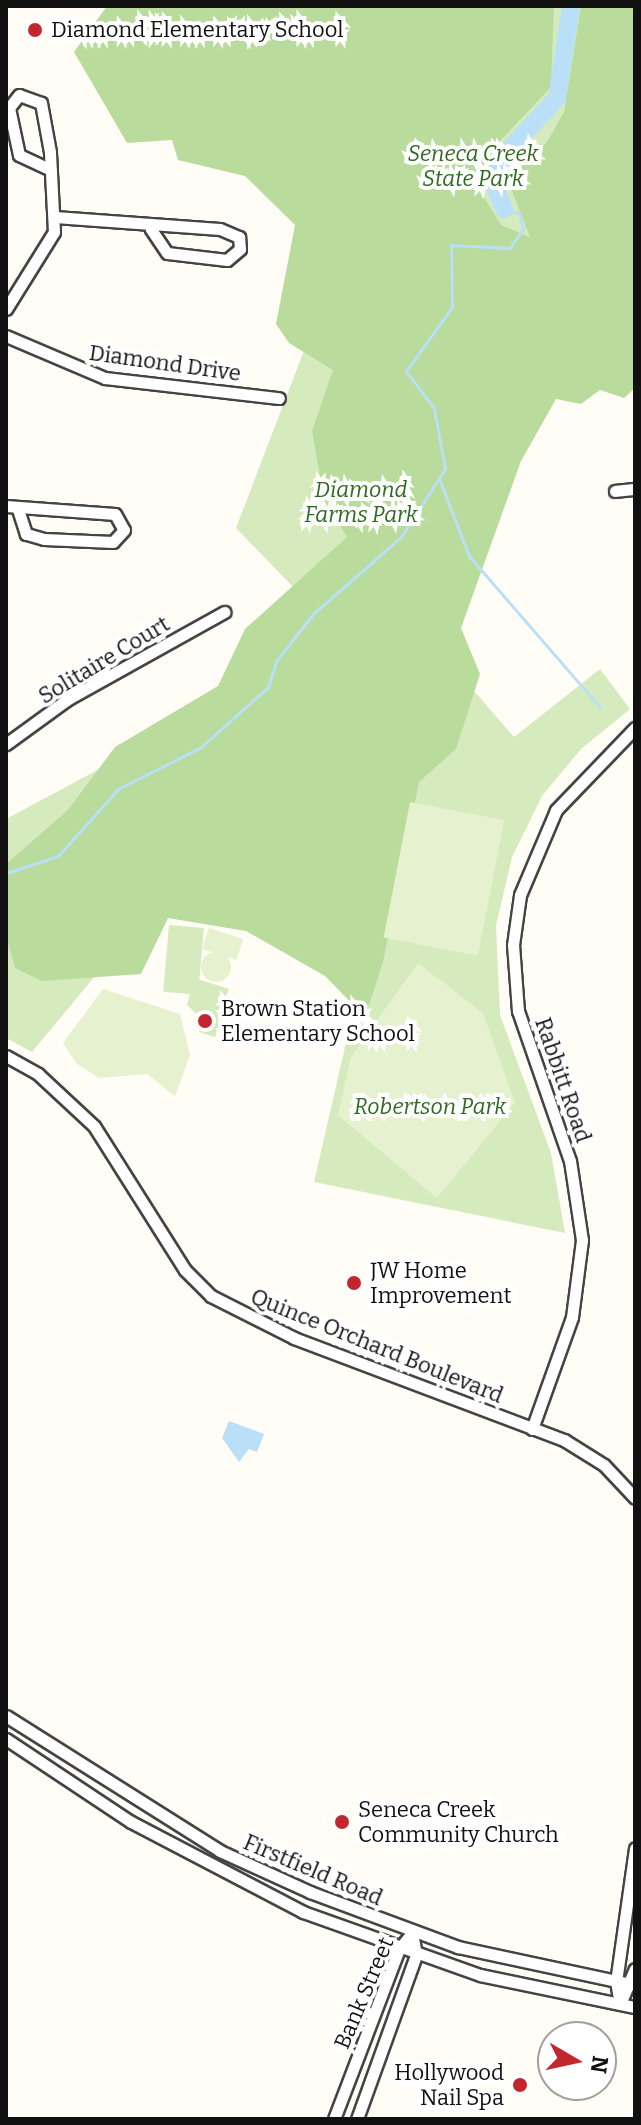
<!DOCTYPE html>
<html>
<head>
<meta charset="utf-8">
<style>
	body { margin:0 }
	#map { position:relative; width:641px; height:2125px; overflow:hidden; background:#fffdf5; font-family:Bitter,serif }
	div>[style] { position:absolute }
	.green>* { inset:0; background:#d5ebbd; transform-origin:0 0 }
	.forest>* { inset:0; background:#b9dc9c }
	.pitch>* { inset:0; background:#e6f2cf; transform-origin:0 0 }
	.round { border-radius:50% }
	.water>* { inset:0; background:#b9e0f7 }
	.stream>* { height:3px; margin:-1.5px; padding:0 1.5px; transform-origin:1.5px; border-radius:1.5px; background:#b9e0f7 }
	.river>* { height:18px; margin:-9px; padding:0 9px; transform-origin:9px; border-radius:9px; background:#b9e0f7 }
	.roads { filter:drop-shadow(2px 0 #444) drop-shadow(-2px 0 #444) drop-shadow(0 2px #444) drop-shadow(0 -2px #444) }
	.minor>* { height:11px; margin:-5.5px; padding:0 5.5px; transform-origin:5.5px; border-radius:5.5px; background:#fff }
	.dots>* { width:22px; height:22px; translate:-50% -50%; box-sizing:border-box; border:4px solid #fff; border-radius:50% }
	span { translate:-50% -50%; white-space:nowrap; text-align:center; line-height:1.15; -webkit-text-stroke:8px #fff; paint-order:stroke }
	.poi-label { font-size:22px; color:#111 }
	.left { translate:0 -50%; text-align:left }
	.right { translate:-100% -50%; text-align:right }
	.park-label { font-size:22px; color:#2f6b1f; font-style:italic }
	.street-label { font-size:22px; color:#111 }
	.frame { position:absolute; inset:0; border:8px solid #111; pointer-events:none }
	.north { position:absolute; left:537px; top:2021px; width:80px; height:80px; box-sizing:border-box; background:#fff; border:2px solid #a0a0a0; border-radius:50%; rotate:99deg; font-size:22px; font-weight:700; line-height:32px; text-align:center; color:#111 }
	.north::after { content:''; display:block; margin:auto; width:28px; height:36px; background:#c4262e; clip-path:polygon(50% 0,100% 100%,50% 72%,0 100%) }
</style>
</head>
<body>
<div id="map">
	<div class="green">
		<i style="clip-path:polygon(136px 6px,635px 6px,489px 421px,437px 648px,514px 737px,600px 669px,630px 709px,581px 749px,542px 796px,512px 857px,496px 926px,500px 1015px,551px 1153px,565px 1233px,314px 1182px,407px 777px,305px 723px,32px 1052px,6px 1038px,6px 819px,204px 713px,295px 589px,236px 528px,326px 293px,355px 274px)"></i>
		<i style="left:169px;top:925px;width:35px;height:67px;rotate:5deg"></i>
		<i style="clip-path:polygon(194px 978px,229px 989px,215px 1037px,199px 1032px,202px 1019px,187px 1005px)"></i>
	</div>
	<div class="forest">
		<i style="clip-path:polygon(107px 6px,554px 6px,551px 87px,501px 140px,482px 194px,501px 225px,530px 237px,506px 176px,547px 142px,564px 112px,581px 6px,635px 6px,635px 388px,624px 398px,600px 390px,581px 404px,556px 399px,521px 461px,461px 628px,480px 674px,456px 749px,419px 782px,383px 962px,365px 1017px,325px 976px,246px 931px,168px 918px,141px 974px,42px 981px,15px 968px,6px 935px,6px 864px,68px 810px,115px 747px,218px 686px,245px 629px,347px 537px,324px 499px,312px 431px,333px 370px,289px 343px,276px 324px,295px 225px,245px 176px,178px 160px,172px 140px,127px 143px,74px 52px)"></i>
	</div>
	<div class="pitch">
		<i style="left:410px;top:802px;width:96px;height:138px;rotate:11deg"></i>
		<i style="left:209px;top:928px;width:36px;height:22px;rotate:18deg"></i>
		<i class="round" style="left:201px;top:952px;width:30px;height:30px"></i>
		<i style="clip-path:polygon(418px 963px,483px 1013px,515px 1103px,437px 1198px,338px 1115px,351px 1057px)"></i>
		<i style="clip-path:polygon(103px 989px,180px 1014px,190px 1055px,175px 1096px,147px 1074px,99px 1078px,77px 1064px,63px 1043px)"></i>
	</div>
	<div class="water">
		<i style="clip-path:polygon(229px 1421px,264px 1434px,257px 1452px,249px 1449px,239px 1462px,222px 1438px)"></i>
	</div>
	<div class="stream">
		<i style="left:440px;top:481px;width:80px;rotate:68.9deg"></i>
		<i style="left:469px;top:556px;width:200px;rotate:49.1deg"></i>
		<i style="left:6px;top:873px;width:55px;rotate:-18.1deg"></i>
		<i style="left:58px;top:856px;width:90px;rotate:-48.2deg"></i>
		<i style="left:118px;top:789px;width:93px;rotate:-26.8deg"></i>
		<i style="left:201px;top:747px;width:90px;rotate:-41.8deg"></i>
		<i style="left:268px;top:687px;width:28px;rotate:-72deg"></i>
		<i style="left:277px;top:660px;width:58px;rotate:-52deg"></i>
		<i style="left:313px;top:614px;width:117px;rotate:-41.2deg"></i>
		<i style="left:401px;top:537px;width:81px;rotate:-57.1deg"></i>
		<i style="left:445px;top:469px;width:62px;rotate:-100.2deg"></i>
		<i style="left:434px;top:408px;width:46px;rotate:-127.1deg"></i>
		<i style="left:406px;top:371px;width:79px;rotate:-54.3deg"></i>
		<i style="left:452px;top:307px;width:62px;rotate:-90.9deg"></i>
		<i style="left:451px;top:245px;width:59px;rotate:2.9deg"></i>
		<i style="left:510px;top:248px;width:23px;rotate:-56deg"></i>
		<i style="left:523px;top:229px;width:16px;rotate:-104deg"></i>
		<i style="left:519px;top:213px;width:16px;rotate:-165deg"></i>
	</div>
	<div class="river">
		<i style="left:504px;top:209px;width:26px;rotate:-113deg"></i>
		<i style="left:494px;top:185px;width:29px;rotate:-74deg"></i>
		<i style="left:502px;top:157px;width:81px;rotate:-47deg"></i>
		<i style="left:557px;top:98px;width:93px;rotate:-81.3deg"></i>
	</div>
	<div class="roads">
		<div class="minor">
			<i style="left:55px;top:217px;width:165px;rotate:4.2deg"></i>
			<i style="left:220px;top:229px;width:21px;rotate:23deg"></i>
			<i style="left:239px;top:237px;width:12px;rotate:85deg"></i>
			<i style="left:240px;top:249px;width:17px;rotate:140deg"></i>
			<i style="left:227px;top:260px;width:60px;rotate:-173.3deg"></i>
			<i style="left:167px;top:253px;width:29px;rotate:-124deg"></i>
			<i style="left:6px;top:309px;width:91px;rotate:-58.1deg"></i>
			<i style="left:54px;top:232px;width:80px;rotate:-92.9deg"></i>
			<i style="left:50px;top:152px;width:50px;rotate:-100.4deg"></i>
			<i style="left:41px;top:103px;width:23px;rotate:-160deg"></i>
			<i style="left:19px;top:95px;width:16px;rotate:128deg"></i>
			<i style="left:9px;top:108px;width:48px;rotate:78deg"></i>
			<i style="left:19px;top:155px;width:35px;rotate:25deg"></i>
			<i style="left:6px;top:336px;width:108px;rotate:23deg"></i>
			<i style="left:105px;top:378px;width:175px;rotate:6.6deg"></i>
			<i style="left:615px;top:491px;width:20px;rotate:-6deg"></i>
			<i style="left:6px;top:506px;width:109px;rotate:4.2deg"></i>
			<i style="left:115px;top:514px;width:18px;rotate:61deg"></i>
			<i style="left:124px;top:530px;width:16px;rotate:133deg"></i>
			<i style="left:113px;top:542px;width:69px;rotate:-177.5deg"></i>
			<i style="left:44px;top:539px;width:19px;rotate:-164deg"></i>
			<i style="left:26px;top:534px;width:26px;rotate:-108deg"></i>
			<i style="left:6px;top:744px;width:77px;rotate:-36deg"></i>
			<i style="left:68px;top:699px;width:179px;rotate:-29.1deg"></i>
			<i style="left:6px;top:1056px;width:37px;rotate:29deg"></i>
			<i style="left:38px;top:1074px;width:76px;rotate:42.9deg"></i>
			<i style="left:94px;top:1126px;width:170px;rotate:57.7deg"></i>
			<i style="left:185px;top:1270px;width:37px;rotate:45deg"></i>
			<i style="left:211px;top:1296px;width:93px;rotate:26.8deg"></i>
			<i style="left:294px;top:1338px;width:289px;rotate:20.7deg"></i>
			<i style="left:564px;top:1440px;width:47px;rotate:32deg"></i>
			<i style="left:604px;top:1465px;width:45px;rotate:46.8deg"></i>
			<i style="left:532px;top:1429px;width:119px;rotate:-70.3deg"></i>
			<i style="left:572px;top:1317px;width:78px;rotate:-82.6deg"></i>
			<i style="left:582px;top:1240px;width:80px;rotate:-98.6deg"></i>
			<i style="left:570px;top:1161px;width:159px;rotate:-109.1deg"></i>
			<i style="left:518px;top:1011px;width:66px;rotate:-94.3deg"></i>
			<i style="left:513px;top:945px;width:50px;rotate:-82deg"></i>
			<i style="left:520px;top:895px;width:92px;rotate:-67deg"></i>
			<i style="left:556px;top:810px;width:114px;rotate:-46.1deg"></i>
			<i style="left:6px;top:1716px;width:253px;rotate:32.2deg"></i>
			<i style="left:220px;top:1851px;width:99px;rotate:24.5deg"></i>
			<i style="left:310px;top:1892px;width:158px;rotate:20.4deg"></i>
			<i style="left:458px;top:1947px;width:181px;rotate:12.1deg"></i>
			<i style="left:6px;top:1739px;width:150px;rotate:33.6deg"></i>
			<i style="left:131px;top:1822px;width:194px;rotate:27.6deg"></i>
			<i style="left:303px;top:1912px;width:188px;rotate:19.6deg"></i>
			<i style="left:480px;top:1975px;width:158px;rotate:11.7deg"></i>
			<i style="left:620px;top:2004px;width:22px;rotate:-100deg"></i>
			<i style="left:616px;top:1982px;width:135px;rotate:-81.9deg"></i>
			<i style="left:620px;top:2004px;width:38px;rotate:-67deg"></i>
			<i style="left:334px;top:2119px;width:182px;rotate:-69.1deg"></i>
			<i style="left:399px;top:1949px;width:21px;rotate:-51deg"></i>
			<i style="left:357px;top:2119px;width:174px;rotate:-70.2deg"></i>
			<i style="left:416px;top:1955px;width:22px;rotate:-100deg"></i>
		</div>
	</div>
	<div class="dots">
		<i style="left:35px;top:30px;background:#c4262e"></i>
		<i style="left:205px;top:1021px;background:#c4262e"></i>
		<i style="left:354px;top:1283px;background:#c4262e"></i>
		<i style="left:342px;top:1822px;background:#c4262e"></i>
		<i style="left:520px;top:2085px;background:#c4262e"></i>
	</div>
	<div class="poi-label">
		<span class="left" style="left:51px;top:30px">Diamond Elementary School</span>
		<span class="left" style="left:221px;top:1021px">Brown Station<br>Elementary School</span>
		<span class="left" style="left:370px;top:1283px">JW Home<br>Improvement</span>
		<span class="left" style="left:358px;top:1822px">Seneca Creek<br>Community Church</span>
		<span class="right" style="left:504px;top:2085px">Hollywood<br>Nail Spa</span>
	</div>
	<div class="park-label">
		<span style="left:473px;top:166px">Seneca Creek<br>State Park</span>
		<span style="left:361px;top:502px">Diamond<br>Farms Park</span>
		<span style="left:430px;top:1107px">Robertson Park</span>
	</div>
	<div class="street-label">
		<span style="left:165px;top:363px;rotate:8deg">Diamond Drive</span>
		<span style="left:104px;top:660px;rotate:-31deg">Solitaire Court</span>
		<span style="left:563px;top:1080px;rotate:71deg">Rabbitt Road</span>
		<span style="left:377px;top:1346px;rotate:22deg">Quince Orchard Boulevard</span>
		<span style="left:313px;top:1870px;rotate:23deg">Firstfield Road</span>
		<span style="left:364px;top:1993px;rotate:-67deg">Bank Street</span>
	</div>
	<div class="frame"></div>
	<div class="north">N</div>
</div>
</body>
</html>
